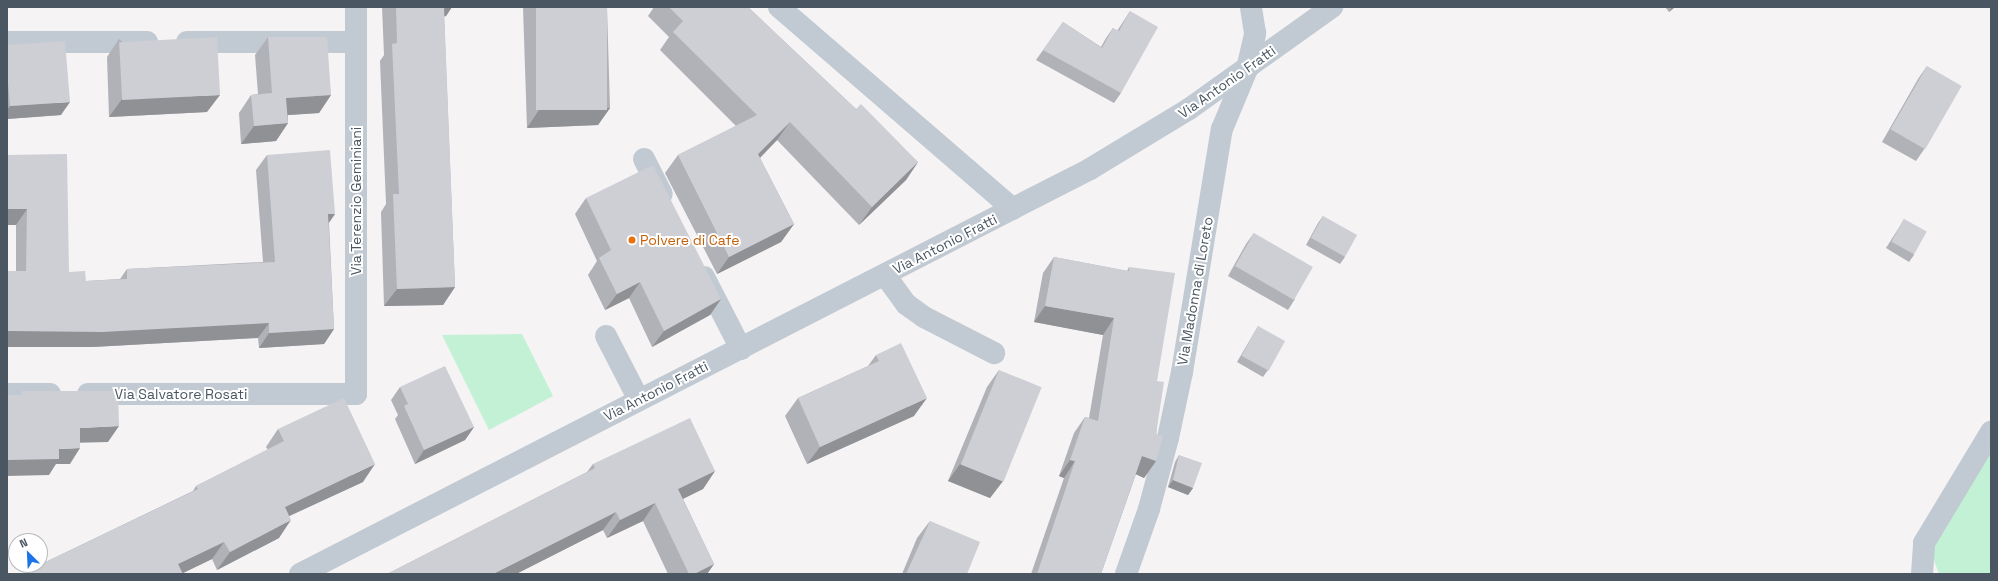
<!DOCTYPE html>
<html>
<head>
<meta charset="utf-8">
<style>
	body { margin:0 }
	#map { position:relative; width:1998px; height:581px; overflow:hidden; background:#f5f3f3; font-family:"Space Grotesk",sans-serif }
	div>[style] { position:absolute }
	.green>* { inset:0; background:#c3f1d5 }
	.minor>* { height:22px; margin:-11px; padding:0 11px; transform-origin:11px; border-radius:11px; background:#c1cad2 }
	.wall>* { inset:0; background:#b0b2b7 }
	.shaded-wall>* { inset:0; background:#909195 }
	.building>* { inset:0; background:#cdcfd5; transform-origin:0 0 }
	.dots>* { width:11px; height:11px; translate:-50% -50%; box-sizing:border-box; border:2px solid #fff; border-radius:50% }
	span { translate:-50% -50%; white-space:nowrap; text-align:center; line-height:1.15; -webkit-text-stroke:4px #fff; paint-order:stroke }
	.street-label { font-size:14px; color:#4a5661 }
	.food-label { font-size:14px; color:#c56008 }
	.left { translate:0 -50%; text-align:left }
	.frame { position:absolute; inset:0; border:8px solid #4a5661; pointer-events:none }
	.north { position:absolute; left:8px; top:533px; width:40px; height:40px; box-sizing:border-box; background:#fff; border:1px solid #b7bbc0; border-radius:50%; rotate:336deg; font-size:11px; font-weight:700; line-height:16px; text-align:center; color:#4a5661 }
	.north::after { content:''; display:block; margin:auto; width:14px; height:18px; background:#1a73e8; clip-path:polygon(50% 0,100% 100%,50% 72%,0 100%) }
</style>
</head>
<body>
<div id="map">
	<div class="green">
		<i style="clip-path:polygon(522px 334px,553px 396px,489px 430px,442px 335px)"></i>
		<i style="clip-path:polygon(1991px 447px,1991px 574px,1939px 574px,1931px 552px)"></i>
	</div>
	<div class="minor">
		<i style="left:779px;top:7px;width:309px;rotate:40.8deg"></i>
		<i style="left:7px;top:42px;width:140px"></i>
		<i style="left:187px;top:42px;width:169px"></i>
		<i style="left:644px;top:159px;width:39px;rotate:63deg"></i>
		<i style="left:885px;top:275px;width:36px;rotate:54deg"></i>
		<i style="left:906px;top:304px;width:22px;rotate:36deg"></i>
		<i style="left:924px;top:317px;width:79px;rotate:27.2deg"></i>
		<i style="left:704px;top:277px;width:81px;rotate:62.8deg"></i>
		<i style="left:606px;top:336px;width:72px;rotate:62.7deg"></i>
		<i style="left:7px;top:394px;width:43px"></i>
		<i style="left:88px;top:394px;width:268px"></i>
		<i style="left:356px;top:394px;width:387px;rotate:-90deg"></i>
		<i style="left:300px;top:574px;width:888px;rotate:-27.14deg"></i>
		<i style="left:1090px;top:169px;width:116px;rotate:-31.2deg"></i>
		<i style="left:1189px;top:109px;width:176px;rotate:-35.5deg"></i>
		<i style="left:1126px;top:574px;width:69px;rotate:-70.5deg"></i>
		<i style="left:1149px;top:509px;width:73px;rotate:-75deg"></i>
		<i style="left:1168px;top:438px;width:67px;rotate:-78deg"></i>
		<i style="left:1182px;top:372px;width:246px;rotate:-80.7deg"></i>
		<i style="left:1222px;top:129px;width:65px;rotate:-67.4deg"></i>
		<i style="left:1247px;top:69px;width:37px;rotate:-77deg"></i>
		<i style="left:1255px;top:33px;width:26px;rotate:-99deg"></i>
		<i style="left:1922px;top:574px;width:31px;rotate:-86deg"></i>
		<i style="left:1924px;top:543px;width:130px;rotate:-58.9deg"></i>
	</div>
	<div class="wall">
		<i style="clip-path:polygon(382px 7px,452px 7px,446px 16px,444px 17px,455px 287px,443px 305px,384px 306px,381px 212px,386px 204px,380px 61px,384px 55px)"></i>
		<i style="clip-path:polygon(523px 7px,607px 7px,610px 108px,598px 125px,527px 128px)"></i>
		<i style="clip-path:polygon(654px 7px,748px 7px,856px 109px,918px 162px,906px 180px,859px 225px,777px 140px,760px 158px,794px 224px,781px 242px,717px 274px,665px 173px,678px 155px,736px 126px,660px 50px,669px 37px,648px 16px)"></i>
		<i style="clip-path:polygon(1665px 7px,1675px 7px,1669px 12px)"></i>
		<i style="clip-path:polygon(1130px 11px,1121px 93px,1114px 103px,1036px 60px,1063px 22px,1101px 47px,1106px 38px,1113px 28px,1117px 31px,1123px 22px)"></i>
		<i style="clip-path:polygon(268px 37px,331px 95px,319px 113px,288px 115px,288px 123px,276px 141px,241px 144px,239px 113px,251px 95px,258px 94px,255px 55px)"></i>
		<i style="clip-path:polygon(119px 39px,207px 112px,109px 117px,107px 57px)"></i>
		<i style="clip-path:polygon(7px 45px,61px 115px,7px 119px)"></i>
		<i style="clip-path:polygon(1927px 66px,1925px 148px,1916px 161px,1882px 142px,1918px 79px)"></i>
		<i style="clip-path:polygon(7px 155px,69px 272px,86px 281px,120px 279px,127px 269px,263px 262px,256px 170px,267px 155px,335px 214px,329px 223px,334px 329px,324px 344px,259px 348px,258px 338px,92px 347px,7px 347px,7px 272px,8px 271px,16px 271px,16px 225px,7px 225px)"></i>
		<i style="clip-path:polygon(586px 198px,721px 299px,710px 315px,652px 347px,629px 298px,605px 310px,588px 275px,597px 261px,575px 214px)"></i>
		<i style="clip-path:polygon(1323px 216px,1345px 257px,1340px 264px,1306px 245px,1318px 223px)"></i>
		<i style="clip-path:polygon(1904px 219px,1914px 255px,1909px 262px,1886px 248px,1900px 226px)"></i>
		<i style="clip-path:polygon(1254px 233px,1295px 299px,1288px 310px,1228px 276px,1246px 244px)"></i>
		<i style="clip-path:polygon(1054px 257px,1127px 271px,1129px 267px,1157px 381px,1156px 461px,1144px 478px,1136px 474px,1101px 574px,1031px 574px,1064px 478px,1059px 476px,1074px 433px,1085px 417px,1089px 418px,1103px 335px,1034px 322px,1043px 273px)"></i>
		<i style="clip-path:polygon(1258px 326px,1268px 370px,1263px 377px,1237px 362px,1254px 333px)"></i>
		<i style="clip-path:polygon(876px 355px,914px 416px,807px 464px,785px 416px,798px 398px,868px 366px)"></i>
		<i style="clip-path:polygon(999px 370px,1003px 481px,990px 498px,948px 481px,987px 387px)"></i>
		<i style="clip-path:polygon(400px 387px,474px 427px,465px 440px,415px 464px,395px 419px,398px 415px,391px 400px)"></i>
		<i style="clip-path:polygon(278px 429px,363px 482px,289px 516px,279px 538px,217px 570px,212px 559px,183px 573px,183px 574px,27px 574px,29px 570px,193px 491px,196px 486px,268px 450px,266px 447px)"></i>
		<i style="clip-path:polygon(1179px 455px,1193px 488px,1188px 495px,1168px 487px,1175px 462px)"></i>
		<i style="clip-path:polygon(593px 464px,715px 471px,703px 489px,683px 499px,714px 564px,707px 574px,668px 574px,643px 521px,607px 538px,603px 530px,516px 574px,387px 574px,587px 472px)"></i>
		<i style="clip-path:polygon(930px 521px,967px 574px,902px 574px,917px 538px)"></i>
	</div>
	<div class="shaded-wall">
		<i style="clip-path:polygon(438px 7px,452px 7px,446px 16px,431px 17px)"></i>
		<i style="clip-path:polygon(1672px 7px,1675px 7px,1669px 12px)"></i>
		<i style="clip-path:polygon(220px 95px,207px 112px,109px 117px,122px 99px)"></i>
		<i style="clip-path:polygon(331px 95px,319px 113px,274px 116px,286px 98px)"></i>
		<i style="clip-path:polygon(70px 102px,61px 115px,7px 119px,7px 110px,10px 106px)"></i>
		<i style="clip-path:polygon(610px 108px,598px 125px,527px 128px,539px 110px)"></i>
		<i style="clip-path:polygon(790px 122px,777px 140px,746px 172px,758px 154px)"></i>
		<i style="clip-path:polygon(288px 123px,276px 141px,241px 144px,254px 126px)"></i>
		<i style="clip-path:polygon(918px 162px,906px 180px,859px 225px,872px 207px)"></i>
		<i style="clip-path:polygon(8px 209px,27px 209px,16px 225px,7px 225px,7px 211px)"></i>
		<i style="clip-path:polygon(328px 214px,335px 214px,324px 229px)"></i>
		<i style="clip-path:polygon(794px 224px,781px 242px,717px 274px,729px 257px)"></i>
		<i style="clip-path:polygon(640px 282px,629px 298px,605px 310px,617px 294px)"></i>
		<i style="clip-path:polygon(455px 287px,443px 305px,384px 306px,397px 289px)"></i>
		<i style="clip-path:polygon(721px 299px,710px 315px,652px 347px,664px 331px)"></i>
		<i style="clip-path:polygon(1045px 306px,1114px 318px,1103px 335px,1034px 322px)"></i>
		<i style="clip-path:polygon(269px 323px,258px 338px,92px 347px,7px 347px,7px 332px,8px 331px)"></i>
		<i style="clip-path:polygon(334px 329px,324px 344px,259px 348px,269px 333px)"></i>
		<i style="clip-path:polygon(927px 398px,914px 416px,807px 464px,820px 447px)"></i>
		<i style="clip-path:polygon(119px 426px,108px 442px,69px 443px,80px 428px)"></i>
		<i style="clip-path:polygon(474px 427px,465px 440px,415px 464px,424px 450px)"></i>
		<i style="clip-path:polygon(80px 448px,70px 464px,56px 464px,49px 475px,7px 476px,7px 461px,8px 460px,59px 449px)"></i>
		<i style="clip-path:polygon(1142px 456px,1156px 461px,1144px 478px,1131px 472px)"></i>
		<i style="clip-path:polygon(1070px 460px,1075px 461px,1064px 478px,1059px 476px)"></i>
		<i style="clip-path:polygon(375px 464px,363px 482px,272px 524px,285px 507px)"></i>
		<i style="clip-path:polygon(960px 464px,1003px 481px,990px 498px,948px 481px)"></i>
		<i style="clip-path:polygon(715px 471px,703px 489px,666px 507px,678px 489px)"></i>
		<i style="clip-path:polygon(1173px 480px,1193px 488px,1188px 495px,1168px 487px)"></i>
		<i style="clip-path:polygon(655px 503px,643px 521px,607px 538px,620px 520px)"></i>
		<i style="clip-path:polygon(616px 512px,603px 530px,516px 574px,493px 574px)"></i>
		<i style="clip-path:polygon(291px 520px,279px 538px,217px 570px,230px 552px)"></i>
		<i style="clip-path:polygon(224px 542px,212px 559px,181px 574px,178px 564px)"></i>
		<i style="clip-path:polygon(714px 564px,707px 574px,694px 574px)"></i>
	</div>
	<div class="building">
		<i style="clip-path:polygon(396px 7px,444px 7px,455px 287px,397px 289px,393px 194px,399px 194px,392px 44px,397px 43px)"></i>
		<i style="left:536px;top:7px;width:71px;height:103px"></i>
		<i style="clip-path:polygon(669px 7px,748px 7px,856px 109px,861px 104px,918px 162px,872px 207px,790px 122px,758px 154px,794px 224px,729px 257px,678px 155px,757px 115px,673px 32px,683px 21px)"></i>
		<i style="clip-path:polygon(1130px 11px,1158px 27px,1121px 93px,1043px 50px,1063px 22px,1102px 48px,1113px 28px,1119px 31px)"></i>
		<i style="left:217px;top:37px;width:58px;height:98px;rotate:87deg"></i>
		<i style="clip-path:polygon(268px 37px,327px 37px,331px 95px,286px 98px,288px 123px,254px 126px,251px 95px,272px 93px)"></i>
		<i style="clip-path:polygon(65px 41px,70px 102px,10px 106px,7px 71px,7px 45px)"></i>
		<i style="left:1927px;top:66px;width:40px;height:73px;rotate:30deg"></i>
		<i style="clip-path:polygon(330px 150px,335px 214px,328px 214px,334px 329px,269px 333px,269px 323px,102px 332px,8px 331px,8px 271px,26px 271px,27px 209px,8px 209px,7px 155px,67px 154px,69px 272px,85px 271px,86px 281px,127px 279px,127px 269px,275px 262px,267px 155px)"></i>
		<i style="clip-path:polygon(653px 165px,721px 299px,664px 331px,640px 282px,617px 294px,599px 258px,611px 250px,586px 198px)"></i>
		<i style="left:1323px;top:216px;width:39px;height:25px;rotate:29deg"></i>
		<i style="left:1904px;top:219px;width:26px;height:26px;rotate:29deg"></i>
		<i style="left:1254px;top:233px;width:68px;height:38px;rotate:30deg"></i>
		<i style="clip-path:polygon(1054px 257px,1129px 271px,1129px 267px,1175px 273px,1157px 381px,1164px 382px,1156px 434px,1163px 436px,1156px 461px,1142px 456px,1101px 574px,1037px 574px,1075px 461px,1070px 460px,1085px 417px,1098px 421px,1114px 318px,1045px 306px)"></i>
		<i style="left:1258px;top:326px;width:31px;height:34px;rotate:29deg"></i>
		<i style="clip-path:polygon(901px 343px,927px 398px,820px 447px,798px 398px,879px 361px,876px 355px)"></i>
		<i style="clip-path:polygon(445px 366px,474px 427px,424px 450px,404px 406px,408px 404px,400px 387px)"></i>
		<i style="left:999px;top:370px;width:46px;height:102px;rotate:22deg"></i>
		<i style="clip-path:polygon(22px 391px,118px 391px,119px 426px,80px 428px,80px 448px,59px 449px,59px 459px,8px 460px,8px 465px,7px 465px,7px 395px,22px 395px)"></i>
		<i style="clip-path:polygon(344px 398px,375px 464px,285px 507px,291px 520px,230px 552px,224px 542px,178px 564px,183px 574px,31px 574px,29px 570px,198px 489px,196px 486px,284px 441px,278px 429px)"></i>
		<i style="clip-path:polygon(690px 418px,715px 471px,678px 489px,714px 564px,694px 574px,689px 574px,655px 503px,620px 520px,616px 512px,493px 574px,387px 574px,595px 468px,593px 464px)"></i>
		<i style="clip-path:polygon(1179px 455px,1202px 463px,1193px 488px,1173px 480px)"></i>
		<i style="clip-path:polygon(930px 521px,980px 542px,967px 574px,906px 574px)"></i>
	</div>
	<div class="dots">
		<i style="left:632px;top:240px;background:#e8710a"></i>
	</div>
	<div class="street-label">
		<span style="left:1227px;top:82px;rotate:-35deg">Via Antonio Fratti</span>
		<span style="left:356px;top:201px;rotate:-90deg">Via Terenzio Geminiani</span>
		<span style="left:945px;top:244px;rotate:-27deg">Via Antonio Fratti</span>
		<span style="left:1195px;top:291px;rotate:-80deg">Via Madonna di Loreto</span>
		<span style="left:656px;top:391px;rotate:-27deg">Via Antonio Fratti</span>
		<span style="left:181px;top:394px">Via Salvatore Rosati</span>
	</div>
	<div class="food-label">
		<span class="left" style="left:640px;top:240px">Polvere di Cafe</span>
	</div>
	<div class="frame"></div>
	<div class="north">N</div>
</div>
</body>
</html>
